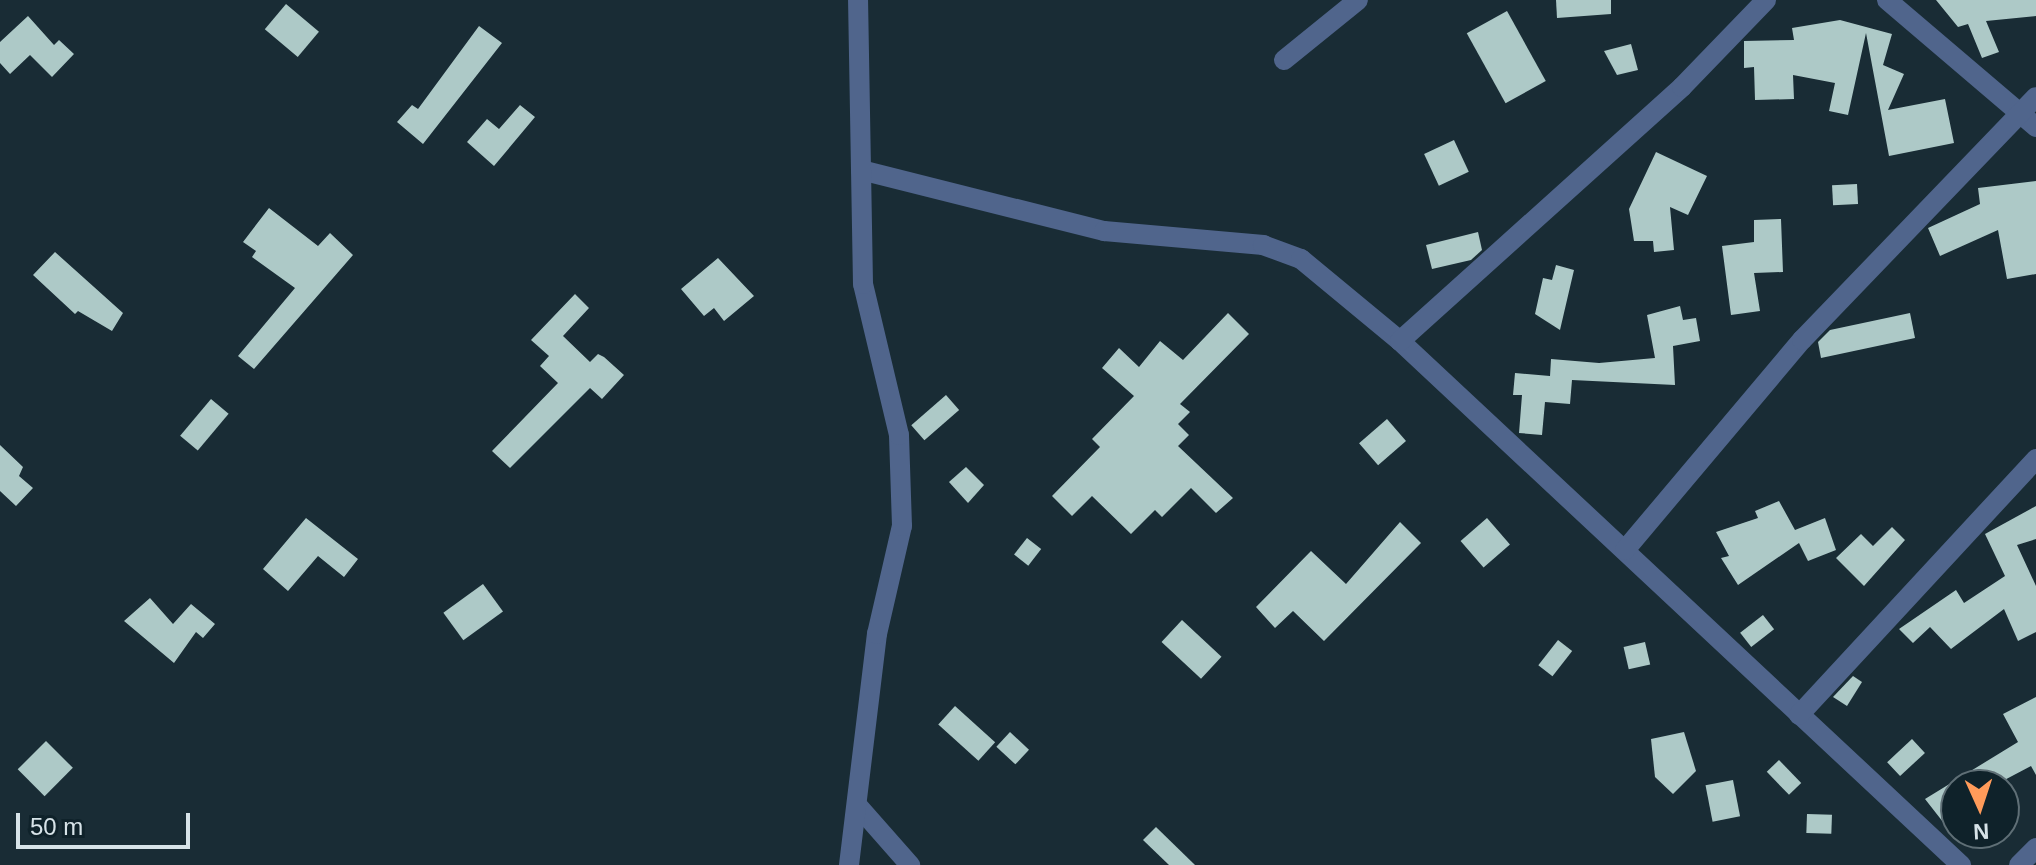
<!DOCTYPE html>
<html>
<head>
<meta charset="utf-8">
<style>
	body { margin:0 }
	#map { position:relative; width:2036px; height:865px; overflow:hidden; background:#192c35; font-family:Arial,sans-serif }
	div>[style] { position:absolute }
	.building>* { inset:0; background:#adc9c7; transform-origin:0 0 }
	.minor>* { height:20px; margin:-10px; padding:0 10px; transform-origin:10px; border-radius:10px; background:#50658c }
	span { translate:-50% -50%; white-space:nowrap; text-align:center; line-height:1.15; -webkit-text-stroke:8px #0f222a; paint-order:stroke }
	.north { position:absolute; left:1940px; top:769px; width:80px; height:80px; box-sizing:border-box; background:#0f222a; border:2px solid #5f6f76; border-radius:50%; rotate:177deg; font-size:22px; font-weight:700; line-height:32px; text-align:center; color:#d7e3e8 }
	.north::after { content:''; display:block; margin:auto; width:28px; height:36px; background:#ff9b5a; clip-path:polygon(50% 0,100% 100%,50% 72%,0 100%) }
	.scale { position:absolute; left:16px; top:813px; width:174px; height:36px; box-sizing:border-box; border:4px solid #d7e3e8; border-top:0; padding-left:10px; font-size:24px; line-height:28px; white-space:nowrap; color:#d7e3e8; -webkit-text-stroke:6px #0f222a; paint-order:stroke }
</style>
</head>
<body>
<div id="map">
	<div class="building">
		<i style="clip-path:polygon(1556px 0,1611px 0,1611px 14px,1557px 18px)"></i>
		<i style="clip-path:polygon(1936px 0,2036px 0,2036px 16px,1986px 21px,1999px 52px,1982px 58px,1968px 24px,1958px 27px)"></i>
		<i style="left:286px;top:4px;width:43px;height:33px;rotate:40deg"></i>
		<i style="left:1507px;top:11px;width:80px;height:46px;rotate:61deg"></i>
		<i style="clip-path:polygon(28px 16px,54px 45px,59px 40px,74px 54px,52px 77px,30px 55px,10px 74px,0 63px,0 42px)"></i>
		<i style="clip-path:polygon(1840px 20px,1892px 34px,1883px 65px,1904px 74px,1888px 110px,1945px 99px,1954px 143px,1889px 156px,1866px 33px,1848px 115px,1829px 111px,1835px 83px,1793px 75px,1794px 99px,1755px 100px,1754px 67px,1744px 68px,1744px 41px,1794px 40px,1792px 28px)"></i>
		<i style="clip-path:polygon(479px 26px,502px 43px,423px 144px,397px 122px,412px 105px,418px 109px)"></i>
		<i style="clip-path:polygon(1631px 44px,1638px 70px,1617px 75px,1604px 51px)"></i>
		<i style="clip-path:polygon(520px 105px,535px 117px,494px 166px,467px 142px,487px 119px,499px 129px)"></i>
		<i style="left:1454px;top:140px;width:35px;height:33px;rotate:65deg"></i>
		<i style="clip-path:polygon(1656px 152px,1707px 176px,1688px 215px,1670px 207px,1674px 250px,1654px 252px,1653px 241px,1634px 241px,1629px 209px)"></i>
		<i style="clip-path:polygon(2036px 181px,2036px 274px,2007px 279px,1998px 230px,1940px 256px,1928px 228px,1980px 204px,1978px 188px)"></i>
		<i style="left:1857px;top:184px;width:20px;height:25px;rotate:87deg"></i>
		<i style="clip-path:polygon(269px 208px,318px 246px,330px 233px,353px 255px,254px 369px,238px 356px,295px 288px,252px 257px,256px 251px,243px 242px)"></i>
		<i style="clip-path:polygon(1781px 219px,1783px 272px,1754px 273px,1760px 311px,1731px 315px,1722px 246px,1754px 242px,1754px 220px)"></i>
		<i style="clip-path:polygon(1478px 232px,1482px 250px,1471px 260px,1432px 269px,1426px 245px)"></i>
		<i style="clip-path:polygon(55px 252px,123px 313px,112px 331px,78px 311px,75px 314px,33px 275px)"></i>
		<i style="clip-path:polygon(718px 258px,754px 296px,724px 321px,714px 308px,704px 316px,681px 289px)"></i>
		<i style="clip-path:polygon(1556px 265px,1574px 270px,1560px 330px,1535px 314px,1543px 278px,1552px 280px)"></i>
		<i style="clip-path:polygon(575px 294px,589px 308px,563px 336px,590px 362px,598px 354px,604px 357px,624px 375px,602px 399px,590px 388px,510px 468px,492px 451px,558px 383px,540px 366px,549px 356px,531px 340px)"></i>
		<i style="clip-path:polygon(1680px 306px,1683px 320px,1696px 318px,1700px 341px,1673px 346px,1675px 385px,1572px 380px,1570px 404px,1545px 402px,1542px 435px,1519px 433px,1522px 395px,1513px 395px,1515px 373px,1550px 376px,1551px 359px,1599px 363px,1655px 358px,1647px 315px)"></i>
		<i style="clip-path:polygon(1228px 313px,1249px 334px,1180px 404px,1190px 412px,1178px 424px,1189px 435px,1178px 446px,1233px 498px,1216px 513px,1191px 488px,1162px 517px,1155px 510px,1131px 534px,1092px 496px,1072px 516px,1052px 496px,1100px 447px,1092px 439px,1134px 396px,1102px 368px,1119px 348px,1139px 367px,1160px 341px,1183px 360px)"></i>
		<i style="clip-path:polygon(1910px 313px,1915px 338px,1821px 358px,1818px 342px,1830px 330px)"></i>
		<i style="left:946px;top:395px;width:20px;height:46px;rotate:49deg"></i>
		<i style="left:211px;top:399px;width:23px;height:48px;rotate:40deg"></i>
		<i style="left:1387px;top:419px;width:29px;height:37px;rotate:49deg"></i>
		<i style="clip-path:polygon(0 445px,23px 467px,19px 476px,33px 488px,16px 506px,0 491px)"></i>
		<i style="clip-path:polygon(966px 467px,984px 485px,968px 503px,949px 482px)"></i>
		<i style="clip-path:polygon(1779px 501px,1795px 530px,1825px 518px,1836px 550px,1808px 561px,1799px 543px,1738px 585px,1721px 558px,1729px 556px,1716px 532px,1758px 518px,1755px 511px)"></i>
		<i style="clip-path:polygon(2036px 506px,2036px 539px,2017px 545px,2036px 586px,2036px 632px,2018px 641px,2004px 609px,1951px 649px,1930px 627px,1913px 643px,1899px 629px,1956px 590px,1964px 603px,2005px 576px,1985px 534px)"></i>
		<i style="clip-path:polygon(306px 518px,358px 559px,344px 577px,318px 556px,288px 591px,263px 569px)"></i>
		<i style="left:1487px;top:518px;width:35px;height:35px;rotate:49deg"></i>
		<i style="clip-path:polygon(1400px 522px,1421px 543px,1324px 641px,1293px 611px,1275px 628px,1256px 607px,1311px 551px,1346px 584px)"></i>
		<i style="clip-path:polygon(1892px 527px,1905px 540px,1864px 586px,1836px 558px,1861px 534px,1873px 546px)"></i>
		<i style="left:1027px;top:538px;width:18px;height:21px;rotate:38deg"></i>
		<i style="left:483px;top:584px;width:34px;height:49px;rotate:54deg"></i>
		<i style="clip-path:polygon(150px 598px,173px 624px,191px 604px,215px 624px,203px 638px,196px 632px,174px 663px,124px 621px)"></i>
		<i style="left:1763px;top:615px;width:18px;height:29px;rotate:52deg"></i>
		<i style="left:1182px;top:620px;width:54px;height:30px;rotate:43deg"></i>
		<i style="left:1558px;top:640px;width:18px;height:32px;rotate:38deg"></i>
		<i style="left:1645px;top:642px;width:23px;height:22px;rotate:77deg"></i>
		<i style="clip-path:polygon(1853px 676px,1862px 682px,1847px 706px,1833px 697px)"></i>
		<i style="clip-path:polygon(2036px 697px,2036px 775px,2031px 766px,1995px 785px,1956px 785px,1956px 813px,1943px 822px,1925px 799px,2018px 742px,2003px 714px)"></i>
		<i style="left:955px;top:706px;width:54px;height:25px;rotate:42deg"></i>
		<i style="left:1010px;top:732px;width:26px;height:20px;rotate:43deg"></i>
		<i style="clip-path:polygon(1684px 732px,1696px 771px,1673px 794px,1655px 777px,1651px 739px)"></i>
		<i style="left:1912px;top:739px;width:19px;height:34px;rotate:47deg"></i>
		<i style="left:46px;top:741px;width:38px;height:40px;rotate:45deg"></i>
		<i style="left:1779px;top:760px;width:32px;height:17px;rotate:46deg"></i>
		<i style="left:1733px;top:780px;width:37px;height:28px;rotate:79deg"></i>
		<i style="left:1807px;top:814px;width:25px;height:19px;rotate:2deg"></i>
		<i style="clip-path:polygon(1156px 827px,1195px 865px,1169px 865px,1143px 840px)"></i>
	</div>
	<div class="minor">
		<i style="left:1887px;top:0;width:196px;rotate:40.4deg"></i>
		<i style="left:1284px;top:60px;width:95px;rotate:-39deg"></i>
		<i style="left:861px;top:170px;width:251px;rotate:14.1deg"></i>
		<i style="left:1104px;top:231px;width:160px;rotate:5deg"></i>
		<i style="left:1263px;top:245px;width:40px;rotate:20.2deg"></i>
		<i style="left:1301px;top:259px;width:129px;rotate:39.6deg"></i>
		<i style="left:1400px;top:341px;width:768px;rotate:43.05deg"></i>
		<i style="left:1400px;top:341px;width:380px;rotate:-42deg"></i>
		<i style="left:1682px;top:87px;width:121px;rotate:-46deg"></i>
		<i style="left:1625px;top:550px;width:275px;rotate:-49.9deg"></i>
		<i style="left:1802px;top:340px;width:337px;rotate:-46.1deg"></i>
		<i style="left:1799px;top:715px;width:349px;rotate:-47.2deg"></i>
		<i style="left:858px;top:806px;width:79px;rotate:48.6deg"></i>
		<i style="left:849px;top:865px;width:233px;rotate:-83.1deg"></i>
		<i style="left:877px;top:634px;width:111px;rotate:-77deg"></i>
		<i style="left:902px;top:526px;width:91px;rotate:-91.9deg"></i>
		<i style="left:899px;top:435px;width:155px;rotate:-103.4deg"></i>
		<i style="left:863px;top:284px;width:284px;rotate:-91deg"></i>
		<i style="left:2019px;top:865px;width:24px;rotate:-45deg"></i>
	</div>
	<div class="north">N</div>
	<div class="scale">50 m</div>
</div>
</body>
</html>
